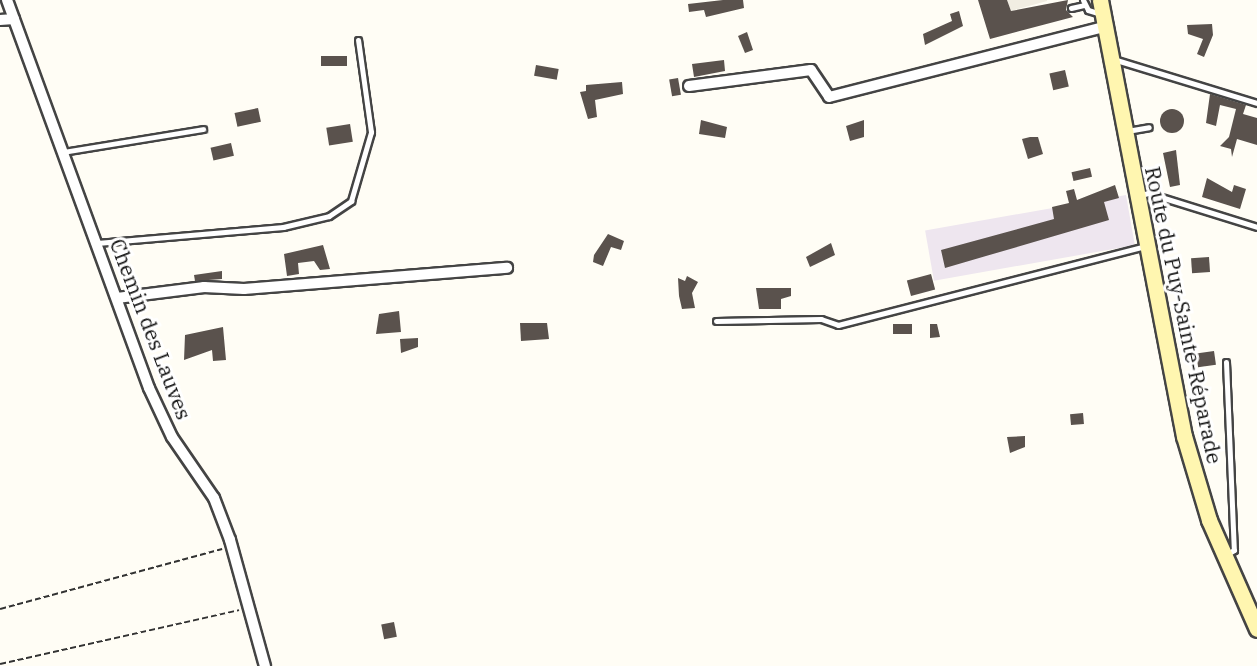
<!DOCTYPE html>
<html>
<head>
<meta charset="utf-8">
<style>
	body { margin:0 }
	#map { position:relative; width:1257px; height:666px; overflow:hidden; background:#fffdf5; font-family:"IBM Plex Serif",serif }
	div>[style] { position:absolute }
	.industrial>* { inset:0; background:#eee6ef; transform-origin:0 0 }
	.plaza>* { inset:0; background:#f1ede2 }
	.building>* { inset:0; background:#5a524d; transform-origin:0 0 }
	.round { border-radius:50% }
	.path>* { height:1.5px; margin-top:-0.75px; transform-origin:0; background:repeating-linear-gradient(90deg,#333 0 6px,transparent 0 9px) }
	.roads { filter:drop-shadow(2px 0 #444) drop-shadow(-2px 0 #444) drop-shadow(0 2px #444) drop-shadow(0 -2px #444) }
	.lane>* { height:5px; margin:-2.5px; padding:0 2.5px; transform-origin:2.5px; border-radius:2.5px; background:#fff }
	.street>* { height:10px; margin:-5px; padding:0 5px; transform-origin:5px; border-radius:5px; background:#fff }
	.secondary>* { height:15px; margin:-7.5px; padding:0 7.5px; transform-origin:7.5px; border-radius:7.5px; background:#fff6b0 }
	span { translate:-50% -50%; white-space:nowrap; text-align:center; line-height:1.15; -webkit-text-stroke:6px #fff; paint-order:stroke }
	.street-label { font-size:21px; color:#111 }
</style>
</head>
<body>
<div id="map">
	<div class="industrial">
		<i style="left:1126px;top:195px;width:51px;height:204px;rotate:80deg"></i>
	</div>
	<div class="plaza">
		<i style="clip-path:polygon(1007px 0,1047px 0,1047px 1px,1011px 11px)"></i>
	</div>
	<div class="building">
		<i style="clip-path:polygon(723px 0,743px 0,744px 8px,706px 17px,704px 10px,689px 12px,688px 4px)"></i>
		<i style="clip-path:polygon(978px 0,1007px 0,1011px 11px,1068px 0,1066px 10px,1073px 17px,990px 39px)"></i>
		<i style="clip-path:polygon(959px 11px,963px 26px,925px 45px,923px 34px,952px 21px,950px 14px)"></i>
		<i style="clip-path:polygon(1212px 24px,1213px 35px,1204px 57px,1197px 54px,1203px 39px,1188px 34px,1187px 25px)"></i>
		<i style="clip-path:polygon(747px 32px,753px 50px,745px 53px,738px 36px)"></i>
		<i style="left:347px;top:56px;width:10px;height:26px;rotate:90deg"></i>
		<i style="clip-path:polygon(724px 60px,725px 71px,694px 77px,692px 64px)"></i>
		<i style="left:536px;top:65px;width:23px;height:11px;rotate:10deg"></i>
		<i style="left:1065px;top:70px;width:17px;height:16px;rotate:77deg"></i>
		<i style="left:678px;top:78px;width:17px;height:9px;rotate:80deg"></i>
		<i style="clip-path:polygon(622px 82px,623px 94px,595px 100px,597px 117px,588px 119px,580px 92px,586px 91px,586px 85px)"></i>
		<i style="clip-path:polygon(1210px 94px,1246px 105px,1243px 114px,1257px 118px,1257px 145px,1237px 139px,1232px 157px,1231px 149px,1220px 146px,1229px 137px,1236px 109px,1220px 105px,1216px 126px,1206px 123px)"></i>
		<i style="left:258px;top:108px;width:14px;height:24px;rotate:78deg"></i>
		<i class="round" style="left:1160px;top:109px;width:24px;height:24px"></i>
		<i style="clip-path:polygon(701px 120px,727px 127px,725px 138px,699px 134px)"></i>
		<i style="clip-path:polygon(864px 120px,864px 137px,850px 141px,846px 126px)"></i>
		<i style="left:350px;top:124px;width:18px;height:24px;rotate:81deg"></i>
		<i style="clip-path:polygon(1030px 137px,1038px 137px,1043px 154px,1028px 159px,1022px 139px)"></i>
		<i style="left:231px;top:143px;width:13px;height:21px;rotate:77deg"></i>
		<i style="clip-path:polygon(1176px 150px,1180px 185px,1170px 187px,1163px 153px)"></i>
		<i style="left:1090px;top:168px;width:9px;height:19px;rotate:77deg"></i>
		<i style="clip-path:polygon(1207px 178px,1232px 192px,1234px 185px,1246px 189px,1240px 209px,1202px 197px)"></i>
		<i style="clip-path:polygon(1115px 185px,1119px 198px,1104px 202px,1109px 220px,945px 268px,941px 250px,1054px 219px,1052px 207px,1069px 203px,1066px 191px,1074px 189px,1077px 200px)"></i>
		<i style="clip-path:polygon(608px 234px,624px 241px,621px 250px,611px 247px,603px 266px,593px 262px,594px 255px)"></i>
		<i style="clip-path:polygon(831px 243px,835px 255px,810px 267px,806px 257px)"></i>
		<i style="clip-path:polygon(323px 245px,330px 269px,320px 270px,314px 261px,298px 263px,299px 274px,287px 276px,284px 254px)"></i>
		<i style="left:1209px;top:257px;width:15px;height:18px;rotate:86deg"></i>
		<i style="clip-path:polygon(222px 271px,222px 279px,195px 281px,194px 275px)"></i>
		<i style="left:931px;top:274px;width:16px;height:25px;rotate:75deg"></i>
		<i style="clip-path:polygon(687px 276px,698px 282px,692px 293px,695px 308px,682px 309px,679px 296px,678px 278px,685px 281px)"></i>
		<i style="clip-path:polygon(756px 288px,791px 288px,791px 296px,781px 299px,781px 309px,759px 309px)"></i>
		<i style="clip-path:polygon(399px 311px,401px 332px,376px 334px,379px 314px)"></i>
		<i style="clip-path:polygon(520px 323px,547px 323px,549px 339px,521px 341px)"></i>
		<i style="left:912px;top:324px;width:10px;height:19px;rotate:90deg"></i>
		<i style="clip-path:polygon(930px 324px,937px 324px,940px 337px,930px 338px)"></i>
		<i style="clip-path:polygon(223px 327px,226px 360px,213px 361px,212px 350px,184px 360px,185px 335px)"></i>
		<i style="clip-path:polygon(418px 338px,418px 347px,401px 353px,400px 339px)"></i>
		<i style="left:1214px;top:351px;width:14px;height:18px;rotate:82deg"></i>
		<i style="left:1083px;top:413px;width:11px;height:13px;rotate:85deg"></i>
		<i style="clip-path:polygon(1025px 436px,1025px 447px,1010px 453px,1007px 437px)"></i>
		<i style="left:394px;top:622px;width:15px;height:13px;rotate:79deg"></i>
	</div>
	<div class="path">
		<i style="left:0;top:609px;width:230px;rotate:-15.1deg"></i>
		<i style="left:0;top:664px;width:245px;rotate:-12.7deg"></i>
	</div>
	<div class="roads">
		<div class="lane">
			<i style="left:1083px;top:0;width:11px;rotate:63deg"></i>
			<i style="left:1088px;top:10px;width:14px;rotate:17deg"></i>
			<i style="left:1071px;top:8px;width:13px;rotate:-13deg"></i>
			<i style="left:1113px;top:59px;width:151px;rotate:17deg"></i>
			<i style="left:1127px;top:131px;width:22px;rotate:-10deg"></i>
			<i style="left:63px;top:152px;width:142px;rotate:-9.3deg"></i>
			<i style="left:1138px;top:196px;width:10px;rotate:-17deg"></i>
			<i style="left:1148px;top:193px;width:114px;rotate:17.3deg"></i>
			<i style="left:97px;top:243px;width:187px;rotate:-4.9deg"></i>
			<i style="left:283px;top:227px;width:47px;rotate:-13.4deg"></i>
			<i style="left:329px;top:216px;width:27px;rotate:-34deg"></i>
			<i style="left:351px;top:201px;width:72px;rotate:-73.8deg"></i>
			<i style="left:371px;top:132px;width:93px;rotate:-98deg"></i>
			<i style="left:716px;top:321px;width:105px;rotate:-1.1deg"></i>
			<i style="left:821px;top:319px;width:18px;rotate:19deg"></i>
			<i style="left:838px;top:325px;width:317px;rotate:-14.4deg"></i>
			<i style="left:1226px;top:362px;width:188px;rotate:87.6deg"></i>
			<i style="left:1234px;top:550px;width:8px;rotate:150deg"></i>
		</div>
		<div class="street">
			<i style="left:7px;top:0;width:413px;rotate:69.9deg"></i>
			<i style="left:149px;top:388px;width:54px;rotate:64.9deg"></i>
			<i style="left:172px;top:437px;width:74px;rotate:55.5deg"></i>
			<i style="left:214px;top:498px;width:45px;rotate:69.1deg"></i>
			<i style="left:230px;top:540px;width:131px;rotate:74.5deg"></i>
			<i style="left:0;top:20px;width:14px;rotate:-4deg"></i>
			<i style="left:689px;top:86px;width:123px;rotate:-7.5deg"></i>
			<i style="left:811px;top:70px;width:32px;rotate:56deg"></i>
			<i style="left:829px;top:97px;width:283px;rotate:-14.3deg"></i>
			<i style="left:117px;top:298px;width:88px;rotate:-7.2deg"></i>
			<i style="left:204px;top:287px;width:40px;rotate:2.9deg"></i>
			<i style="left:244px;top:289px;width:264px;rotate:-4.6deg"></i>
		</div>
		<div class="secondary">
			<i style="left:1100px;top:0;width:444px;rotate:79.1deg"></i>
			<i style="left:1184px;top:436px;width:88px;rotate:73.4deg"></i>
			<i style="left:1209px;top:520px;width:119px;rotate:66.2deg"></i>
		</div>
	</div>
	<div class="street-label">
		<span style="left:1184px;top:315px;rotate:78deg">Route du Puy-Sainte-Réparade</span>
		<span style="left:151px;top:329px;rotate:69deg">Chemin des Lauves</span>
	</div>
</div>
</body>
</html>
